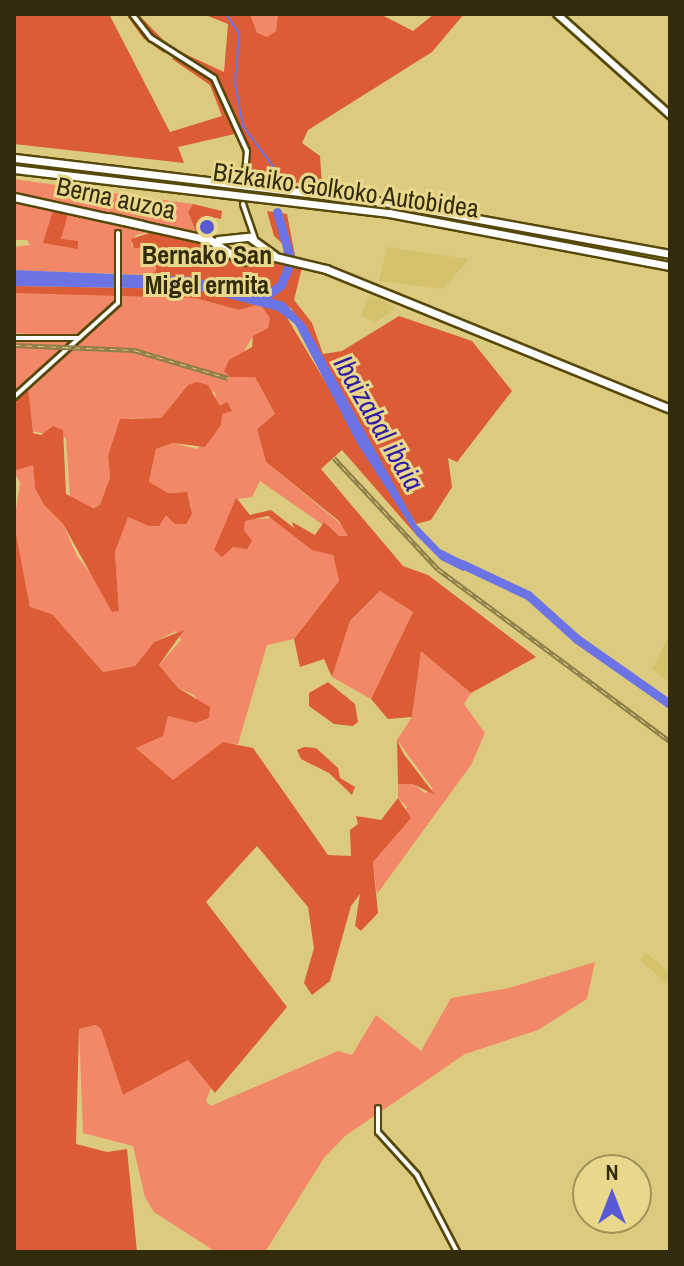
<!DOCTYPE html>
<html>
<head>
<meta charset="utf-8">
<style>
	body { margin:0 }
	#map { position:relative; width:684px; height:1266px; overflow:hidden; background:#dcca7e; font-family:"Archivo Narrow",sans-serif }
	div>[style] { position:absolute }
	.built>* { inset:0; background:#d4c16c }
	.green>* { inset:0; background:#f38869 }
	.forest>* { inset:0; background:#dc5c36 }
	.water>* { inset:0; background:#6c74e5 }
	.stream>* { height:2px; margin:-1px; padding:0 1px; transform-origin:1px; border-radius:1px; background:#6c74e5 }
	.river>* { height:9px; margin:-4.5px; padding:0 4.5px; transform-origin:4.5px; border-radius:4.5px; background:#6c74e5 }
	.street-tunnel>* { height:4px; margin-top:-2px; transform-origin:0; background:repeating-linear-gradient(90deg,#baaa67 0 4px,transparent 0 6px) }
	.roads { filter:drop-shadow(2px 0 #554809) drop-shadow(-2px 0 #554809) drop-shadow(0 2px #554809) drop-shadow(0 -2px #554809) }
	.street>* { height:4px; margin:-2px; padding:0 2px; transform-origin:2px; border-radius:2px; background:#fff }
	.secondary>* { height:6px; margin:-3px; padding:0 3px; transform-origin:3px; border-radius:3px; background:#fff }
	.highway>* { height:7px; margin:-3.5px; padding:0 3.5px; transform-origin:3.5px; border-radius:3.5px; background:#fff }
	.rail>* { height:5px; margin-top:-2.5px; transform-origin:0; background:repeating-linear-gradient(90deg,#e9d88b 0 6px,#8c7f48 0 12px); box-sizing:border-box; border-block:2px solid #8c7f48 }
	.dots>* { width:22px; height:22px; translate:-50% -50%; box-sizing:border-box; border:4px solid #e9d88b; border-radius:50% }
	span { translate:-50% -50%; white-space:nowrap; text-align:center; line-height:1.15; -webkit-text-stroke:6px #e9d88b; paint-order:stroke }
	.street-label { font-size:26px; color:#332c0c }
	.poi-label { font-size:26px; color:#332c0c; font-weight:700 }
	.water-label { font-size:28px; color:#301ca4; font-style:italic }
	.frame { position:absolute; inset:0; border:16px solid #332c0c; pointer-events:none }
	.north { position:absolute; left:572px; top:1154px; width:80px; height:80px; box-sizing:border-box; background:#e9d88b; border:2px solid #a09358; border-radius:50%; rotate:0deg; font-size:22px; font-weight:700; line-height:32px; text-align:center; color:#332c0c }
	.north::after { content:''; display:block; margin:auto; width:28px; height:36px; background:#575ad2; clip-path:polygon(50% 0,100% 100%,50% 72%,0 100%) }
</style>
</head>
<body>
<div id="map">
	<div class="built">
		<i style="clip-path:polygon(387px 247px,469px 259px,443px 289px,379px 281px)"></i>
		<i style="clip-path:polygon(370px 295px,396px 308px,375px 323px,361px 315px)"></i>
		<i style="clip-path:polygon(670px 633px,670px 683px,653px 669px)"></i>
		<i style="clip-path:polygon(646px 953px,670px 973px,670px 986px,640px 960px)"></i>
	</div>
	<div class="green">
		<i style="clip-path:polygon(278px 14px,276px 31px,267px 37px,257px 34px,250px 14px)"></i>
		<i style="clip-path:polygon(14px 179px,193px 204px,188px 212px,197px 237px,165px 228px,136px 235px,131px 245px,156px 257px,156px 271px,150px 275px,14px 270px,14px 247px,30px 245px,27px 240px,14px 240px)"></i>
		<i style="clip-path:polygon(92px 291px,195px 298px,239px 310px,260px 304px,271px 318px,268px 328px,251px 339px,230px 377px,255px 377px,275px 414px,257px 429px,266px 462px,348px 530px,348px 536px,339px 536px,260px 481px,252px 497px,238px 499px,252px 519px,275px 518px,291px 534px,333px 555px,339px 581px,294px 639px,267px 645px,238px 744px,223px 743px,173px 781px,136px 748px,168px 716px,196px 723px,209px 718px,194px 695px,178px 688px,159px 665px,181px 640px,176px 631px,154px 642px,135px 666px,103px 672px,52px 614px,30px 607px,14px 523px,20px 483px,14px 471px,33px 464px,35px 487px,44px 505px,63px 524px,77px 556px,119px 610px,115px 552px,128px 516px,137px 521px,192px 506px,178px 492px,168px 493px,149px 483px,156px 449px,173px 443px,197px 449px,220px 427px,215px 392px,188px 385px,161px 418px,130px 418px,108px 456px,110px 477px,100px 505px,86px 509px,70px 498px,66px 438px,31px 431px,28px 389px,14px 397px,14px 338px,53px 335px,14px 333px,14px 293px)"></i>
		<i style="clip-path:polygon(380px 591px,413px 612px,371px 699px,332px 677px,350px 621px)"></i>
		<i style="clip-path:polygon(421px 650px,471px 693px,464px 704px,485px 733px,471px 765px,377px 894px,373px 862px,407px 807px,398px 798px,398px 784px,413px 784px,425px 793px,433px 789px,397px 740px,412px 717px)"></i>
		<i style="clip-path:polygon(595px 962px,587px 999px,538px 1030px,465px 1054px,345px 1136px,324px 1158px,265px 1252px,216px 1252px,154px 1212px,145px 1197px,133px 1146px,83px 1133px,79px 1029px,95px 1025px,101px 1029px,123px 1095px,188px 1060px,211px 1088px,206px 1101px,211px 1106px,338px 1051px,352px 1055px,376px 1015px,421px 1051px,451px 998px,509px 988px)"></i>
	</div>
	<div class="forest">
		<i style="clip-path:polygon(14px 14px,109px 14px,170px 132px,222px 116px,210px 85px,172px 59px,181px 52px,224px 72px,228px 24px,203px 14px,250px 14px,257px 33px,267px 37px,276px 31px,278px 14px,380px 14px,413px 31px,434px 14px,464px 14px,432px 52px,308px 130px,302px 143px,320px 156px,322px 186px,245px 176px,248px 151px,239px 133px,178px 147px,184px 163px,14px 144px)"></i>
		<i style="clip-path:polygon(126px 14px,138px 14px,169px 46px,164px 53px,143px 38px)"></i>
		<i style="clip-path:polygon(55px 204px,70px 207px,61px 239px,78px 241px,78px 249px,43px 243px)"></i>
		<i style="clip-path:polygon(193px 204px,222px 211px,221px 219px,206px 216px,201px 238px,234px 251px,238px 258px,282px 258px,285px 246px,274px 236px,267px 211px,287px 214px,296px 261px,303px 263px,294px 300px,312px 323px,323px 354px,342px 351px,399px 316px,472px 341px,512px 391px,457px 462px,448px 458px,452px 487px,431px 520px,416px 524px,291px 308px,230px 284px,150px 275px,156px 271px,156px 257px,149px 249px,134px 248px,131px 239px,165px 228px,197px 235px,188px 212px)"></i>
		<i style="clip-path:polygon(14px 286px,193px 289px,225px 295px,260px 304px,272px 307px,286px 316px,417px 536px,342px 450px,321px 469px,403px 566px,428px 575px,536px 657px,471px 693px,421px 651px,412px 717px,388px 719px,371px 699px,413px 612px,380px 591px,350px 621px,332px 677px,324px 659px,300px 667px,294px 639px,339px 581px,333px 555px,312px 550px,268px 516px,245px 521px,244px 530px,252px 541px,247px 549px,233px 547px,222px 557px,214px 550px,236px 498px,250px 515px,271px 510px,294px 528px,292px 522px,315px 535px,324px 522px,339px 536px,348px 536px,339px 521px,266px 462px,257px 429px,275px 414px,255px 377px,230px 377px,224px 371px,229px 360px,252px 347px,253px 336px,268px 328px,270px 318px,260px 304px,239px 310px,195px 298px,14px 293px)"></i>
		<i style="clip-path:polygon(197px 382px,208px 385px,220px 406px,227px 402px,232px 411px,222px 414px,221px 425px,205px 447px,173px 443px,156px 449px,149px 482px,168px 493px,187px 492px,192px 514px,186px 524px,175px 524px,166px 515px,159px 526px,149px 526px,128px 517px,115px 552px,119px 611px,112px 612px,63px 524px,44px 505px,35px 488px,33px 465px,14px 471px,14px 397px,28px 388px,33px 433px,41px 435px,53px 426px,63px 430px,66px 494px,93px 508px,100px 505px,110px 477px,108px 456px,120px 419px,161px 418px,188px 385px)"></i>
		<i style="clip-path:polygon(14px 523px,30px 607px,52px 614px,103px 672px,135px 666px,154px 642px,184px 630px,159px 665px,178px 688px,210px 707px,209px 718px,196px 723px,168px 716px,163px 736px,136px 748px,173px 780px,223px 742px,253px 748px,328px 855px,351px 856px,350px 830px,358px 824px,356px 816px,381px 820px,398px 798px,411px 818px,373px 862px,378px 913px,361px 931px,355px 926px,360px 894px,351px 906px,330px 981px,312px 995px,304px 983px,314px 948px,308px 907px,257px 846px,206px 902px,287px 1007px,215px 1093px,188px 1060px,123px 1095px,101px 1029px,95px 1025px,79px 1029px,76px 1144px,107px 1152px,127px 1149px,137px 1252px,14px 1252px)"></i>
		<i style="clip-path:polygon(328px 682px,355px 704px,358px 722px,353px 726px,334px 724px,309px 706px,309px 693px)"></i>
		<i style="clip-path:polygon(397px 740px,403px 753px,435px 795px,413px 784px,398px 784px)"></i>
		<i style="clip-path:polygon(304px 747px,316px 748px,338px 768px,340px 778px,355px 787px,352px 795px,329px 773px,301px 759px,297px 750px)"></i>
	</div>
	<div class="water">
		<i style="clip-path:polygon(14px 270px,192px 277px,284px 302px,305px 324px,416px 524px,440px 549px,474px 566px,463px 571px,441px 560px,417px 536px,357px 443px,295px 324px,278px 311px,193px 289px,14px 286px)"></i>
	</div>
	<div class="stream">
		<i style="left:226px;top:14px;width:23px;rotate:56deg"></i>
		<i style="left:239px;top:33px;width:50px;rotate:94.6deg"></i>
		<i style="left:235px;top:83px;width:44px;rotate:79.5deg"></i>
		<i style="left:243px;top:126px;width:59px;rotate:53.3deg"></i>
	</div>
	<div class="river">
		<i style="left:277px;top:212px;width:44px;rotate:74.1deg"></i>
		<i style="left:263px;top:298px;width:22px;rotate:-36deg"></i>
		<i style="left:281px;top:285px;width:22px;rotate:-68deg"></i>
		<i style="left:462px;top:564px;width:73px;rotate:25.2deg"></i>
		<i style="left:528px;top:595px;width:66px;rotate:41.9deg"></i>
		<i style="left:577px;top:639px;width:113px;rotate:35deg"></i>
	</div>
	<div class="street-tunnel">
		<i style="left:243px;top:204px;width:28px;rotate:-86deg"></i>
	</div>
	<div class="roads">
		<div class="street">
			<i style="left:132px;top:14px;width:31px;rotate:52deg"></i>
			<i style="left:151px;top:38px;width:75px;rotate:32.4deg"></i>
			<i style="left:214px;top:78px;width:80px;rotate:65.7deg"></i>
			<i style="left:247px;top:151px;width:25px;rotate:95deg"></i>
			<i style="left:243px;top:204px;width:37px;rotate:71deg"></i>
			<i style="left:14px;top:338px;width:65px"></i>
			<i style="left:14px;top:397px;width:140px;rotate:-42.1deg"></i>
			<i style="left:118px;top:303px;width:70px;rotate:-90deg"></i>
			<i style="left:378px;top:1108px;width:24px;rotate:90deg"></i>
			<i style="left:378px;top:1132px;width:58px;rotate:47.8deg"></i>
			<i style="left:417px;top:1175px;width:87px;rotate:62.5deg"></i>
		</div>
		<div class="secondary">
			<i style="left:557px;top:14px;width:152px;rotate:41.8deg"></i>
		</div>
		<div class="highway">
			<i style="left:14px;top:158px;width:379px;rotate:6.8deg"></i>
			<i style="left:390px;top:203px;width:285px;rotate:10.3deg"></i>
			<i style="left:14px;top:169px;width:378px;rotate:6.7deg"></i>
			<i style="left:389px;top:213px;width:286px;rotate:10.7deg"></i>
			<i style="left:14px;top:197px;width:201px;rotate:12.4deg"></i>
			<i style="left:210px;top:240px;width:37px;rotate:34deg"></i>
			<i style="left:241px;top:261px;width:30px;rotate:-9deg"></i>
			<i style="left:271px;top:256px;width:57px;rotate:13.3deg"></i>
			<i style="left:326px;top:269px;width:371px;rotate:22.1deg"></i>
			<i style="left:108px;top:217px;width:35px;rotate:13deg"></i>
			<i style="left:218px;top:240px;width:31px;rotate:-6deg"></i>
			<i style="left:249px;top:237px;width:31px;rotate:36deg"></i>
		</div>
	</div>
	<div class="rail">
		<i style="left:14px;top:345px;width:120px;rotate:2.4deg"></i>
		<i style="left:134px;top:350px;width:98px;rotate:16.6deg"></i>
		<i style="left:334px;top:458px;width:152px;rotate:46.9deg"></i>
		<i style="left:438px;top:569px;width:289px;rotate:36.6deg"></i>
	</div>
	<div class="dots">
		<i style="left:207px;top:227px;background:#575ad2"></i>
	</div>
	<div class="street-label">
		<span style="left:346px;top:190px;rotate:8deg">Bizkaiko Golkoko Autobidea</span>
		<span style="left:116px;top:198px;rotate:12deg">Berna auzoa</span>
	</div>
	<div class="poi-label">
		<span style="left:207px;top:270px">Bernako San<br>Migel ermita</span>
	</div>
	<div class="water-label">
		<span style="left:379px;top:423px;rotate:60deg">Ibaizabal ibaia</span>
	</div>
	<div class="frame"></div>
	<div class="north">N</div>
</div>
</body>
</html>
